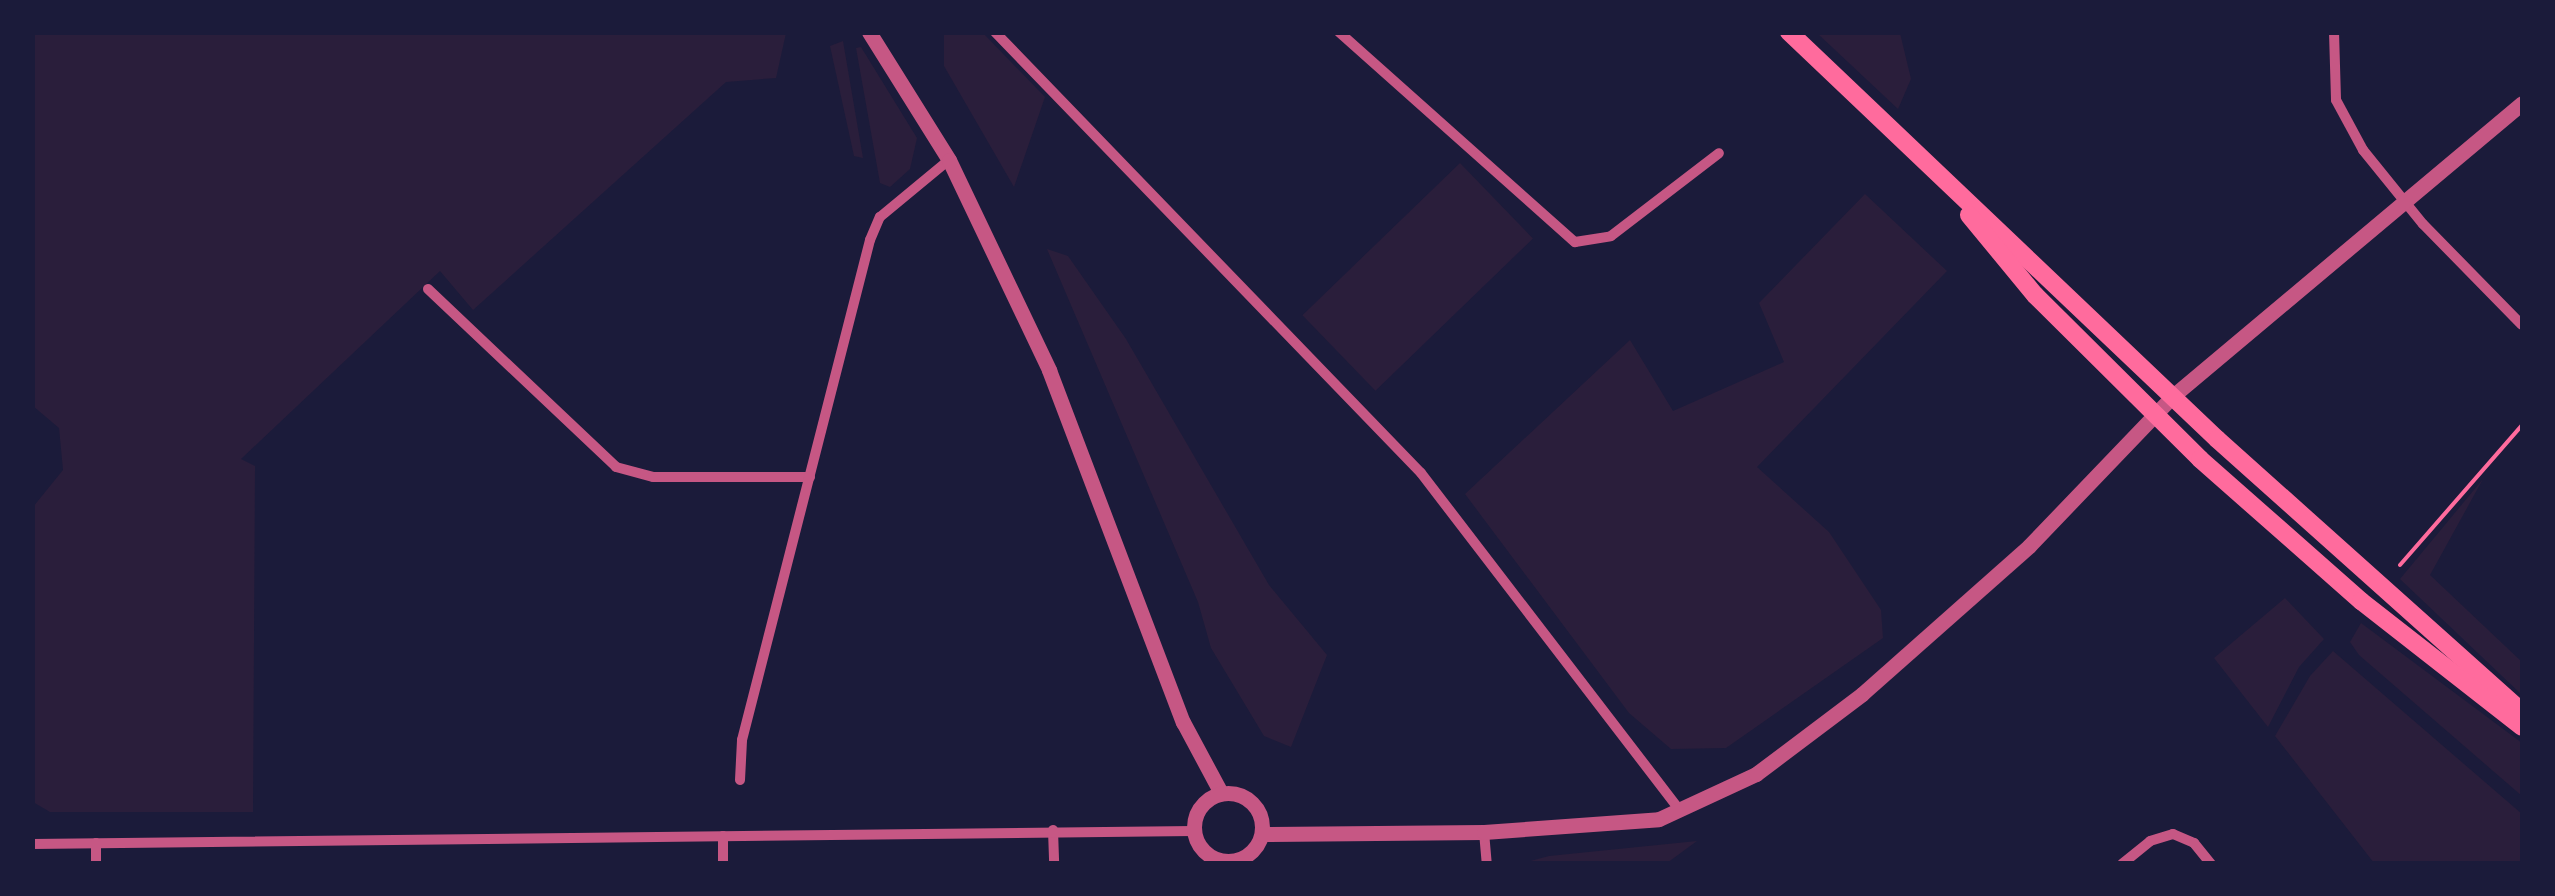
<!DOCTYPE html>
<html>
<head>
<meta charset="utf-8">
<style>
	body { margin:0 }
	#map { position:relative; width:2555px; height:896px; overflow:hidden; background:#1b1b3a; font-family:Manrope,sans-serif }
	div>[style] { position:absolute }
	.green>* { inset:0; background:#2a1e3b; transform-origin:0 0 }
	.path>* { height:4px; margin:-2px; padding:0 2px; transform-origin:2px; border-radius:2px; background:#ff6b9d }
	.minor>* { height:10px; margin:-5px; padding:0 5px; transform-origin:5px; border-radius:5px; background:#c65784 }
	.tertiary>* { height:15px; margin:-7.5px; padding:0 7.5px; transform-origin:7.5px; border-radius:7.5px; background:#c65784 }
	.tertiary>.ring { margin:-7.5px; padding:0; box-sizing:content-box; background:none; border:15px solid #c65784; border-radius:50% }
	.secondary>* { height:18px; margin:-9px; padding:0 9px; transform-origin:9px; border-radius:9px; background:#ff6b9d }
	span { translate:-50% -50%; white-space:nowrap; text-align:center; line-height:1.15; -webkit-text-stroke:9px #1b1b3a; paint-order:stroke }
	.frame { position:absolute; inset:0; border:35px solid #1b1b3a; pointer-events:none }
</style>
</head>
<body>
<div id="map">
	<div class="green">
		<i style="clip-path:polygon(32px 33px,786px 33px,776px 78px,726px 82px,473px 310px,440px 271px,241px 459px,255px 466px,253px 812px,50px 812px,33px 802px,33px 507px,63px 470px,59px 428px,33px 406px)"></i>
		<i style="clip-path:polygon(944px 33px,983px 33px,1045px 97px,1014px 187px,944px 66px)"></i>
		<i style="clip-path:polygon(1817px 33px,1900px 33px,1911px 79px,1898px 109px)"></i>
		<i style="clip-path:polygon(843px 41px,863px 158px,854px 156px,830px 46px)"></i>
		<i style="clip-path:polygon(861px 47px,917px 138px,910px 169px,890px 187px,880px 183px,856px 48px)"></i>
		<i style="left:1460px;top:163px;width:105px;height:219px;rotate:46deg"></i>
		<i style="clip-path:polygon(1865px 194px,1947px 271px,1757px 467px,1829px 532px,1881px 610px,1883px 638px,1726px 748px,1671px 749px,1629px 713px,1465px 494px,1630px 340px,1673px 411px,1784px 362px,1759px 303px)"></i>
		<i style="clip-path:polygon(1047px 249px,1068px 256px,1126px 339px,1269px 585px,1327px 655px,1291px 747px,1264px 736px,1211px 648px,1198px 602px)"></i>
		<i style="clip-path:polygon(2483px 479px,2430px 575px,2522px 662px,2522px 695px,2400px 579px)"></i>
		<i style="clip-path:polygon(2285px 598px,2324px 639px,2299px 667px,2268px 727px,2214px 658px)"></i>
		<i style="clip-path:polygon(2361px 623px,2522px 743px,2522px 796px,2359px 655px,2350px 642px)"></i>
		<i style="clip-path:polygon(2333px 651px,2522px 814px,2522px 863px,2374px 863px,2275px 736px,2310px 676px)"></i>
		<i style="clip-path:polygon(1697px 841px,1667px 863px,1523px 863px,1549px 856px)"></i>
	</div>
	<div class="path">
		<i style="left:2400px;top:565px;width:186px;rotate:-48.9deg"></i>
	</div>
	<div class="minor">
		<i style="left:995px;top:32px;width:613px;rotate:45.99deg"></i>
		<i style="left:1421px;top:473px;width:426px;rotate:52.5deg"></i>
		<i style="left:1339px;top:32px;width:316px;rotate:41.7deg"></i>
		<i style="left:1575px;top:242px;width:36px;rotate:-9deg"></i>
		<i style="left:1611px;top:236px;width:136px;rotate:-37.5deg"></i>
		<i style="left:2334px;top:32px;width:68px;rotate:88.3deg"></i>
		<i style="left:2336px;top:100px;width:57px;rotate:61.6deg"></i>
		<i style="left:2363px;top:150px;width:95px;rotate:51deg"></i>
		<i style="left:2423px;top:224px;width:141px;rotate:45.6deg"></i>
		<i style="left:428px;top:289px;width:259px;rotate:43.4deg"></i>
		<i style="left:616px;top:467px;width:38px;rotate:15deg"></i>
		<i style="left:653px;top:477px;width:157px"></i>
		<i style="left:740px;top:780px;width:40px;rotate:-87.1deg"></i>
		<i style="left:742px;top:740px;width:516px;rotate:-75.64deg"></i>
		<i style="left:870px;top:240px;width:25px;rotate:-67deg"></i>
		<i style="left:880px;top:217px;width:89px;rotate:-39.6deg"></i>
		<i style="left:1053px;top:830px;width:34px;rotate:88deg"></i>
		<i style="left:1484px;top:832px;width:32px;rotate:85deg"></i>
		<i style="left:32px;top:844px;width:1162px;rotate:-0.64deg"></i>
		<i style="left:1230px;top:861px;width:3px;rotate:90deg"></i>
		<i style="left:96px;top:864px;width:21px;rotate:-90deg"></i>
		<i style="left:723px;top:864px;width:28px;rotate:-90deg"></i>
		<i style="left:2122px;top:864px;width:36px;rotate:-39deg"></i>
		<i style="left:2150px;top:841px;width:24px;rotate:-17deg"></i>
		<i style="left:2173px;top:834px;width:23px;rotate:23deg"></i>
		<i style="left:2194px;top:843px;width:27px;rotate:51deg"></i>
	</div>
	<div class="tertiary">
		<i style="left:869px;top:32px;width:151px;rotate:58deg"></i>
		<i style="left:949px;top:160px;width:233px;rotate:64.5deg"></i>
		<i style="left:1049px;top:370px;width:377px;rotate:69.2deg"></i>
		<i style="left:1183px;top:722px;width:81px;rotate:61.8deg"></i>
		<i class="ring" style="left:1194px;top:793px;width:53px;height:53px"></i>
		<i style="left:1262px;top:834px;width:222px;rotate:-0.5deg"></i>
		<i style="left:1484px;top:832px;width:175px;rotate:-4.2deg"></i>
		<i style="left:1659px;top:819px;width:107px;rotate:-24.9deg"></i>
		<i style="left:1756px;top:774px;width:133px;rotate:-37deg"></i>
		<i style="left:1862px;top:694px;width:223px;rotate:-41.5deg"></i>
		<i style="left:2029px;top:546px;width:209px;rotate:-46.2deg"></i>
		<i style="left:2174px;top:395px;width:454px;rotate:-40deg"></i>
	</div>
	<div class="secondary">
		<i style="left:1789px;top:32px;width:591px;rotate:43.56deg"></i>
		<i style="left:2217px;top:439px;width:409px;rotate:41.8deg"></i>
		<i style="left:1969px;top:215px;width:104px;rotate:50.5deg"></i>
		<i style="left:2035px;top:295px;width:233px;rotate:44.8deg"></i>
		<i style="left:2200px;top:459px;width:215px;rotate:41.4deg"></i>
		<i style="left:2361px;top:601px;width:204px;rotate:38deg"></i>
	</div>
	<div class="frame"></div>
</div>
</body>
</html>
